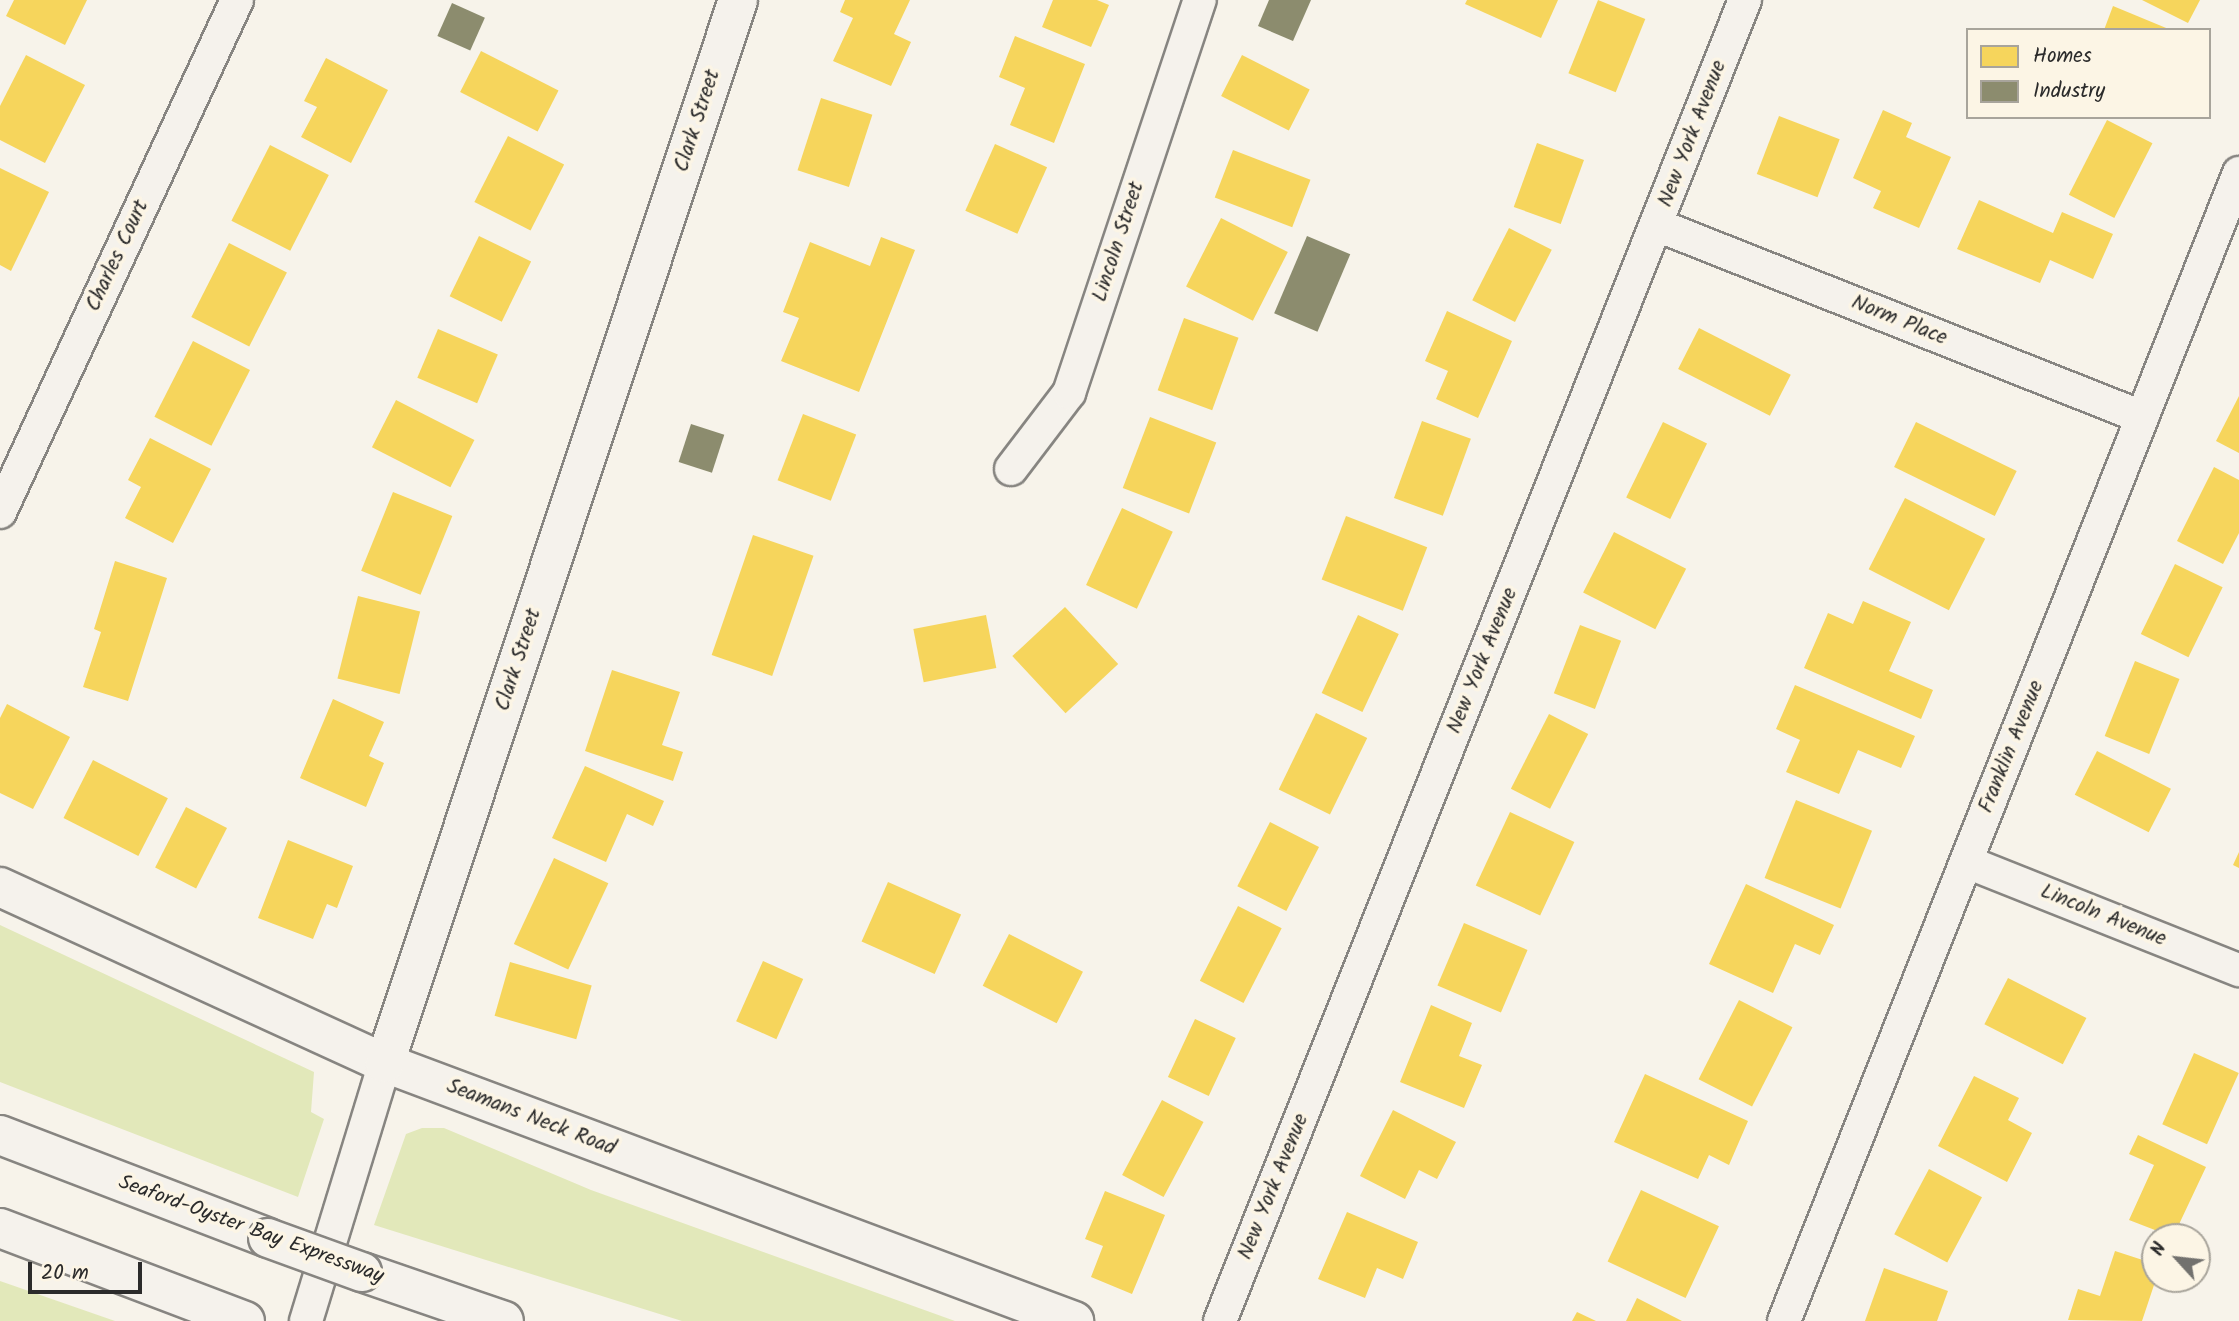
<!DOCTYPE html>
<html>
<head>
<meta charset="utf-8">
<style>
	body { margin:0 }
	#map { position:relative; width:2239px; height:1321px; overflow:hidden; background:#f7f3ea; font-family:Kalam,sans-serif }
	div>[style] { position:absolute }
	.green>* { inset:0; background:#e2e8ba }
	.homes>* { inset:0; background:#f6d55c; transform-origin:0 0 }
	.industry>* { inset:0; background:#8c8c6e; transform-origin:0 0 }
	.roads { filter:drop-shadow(2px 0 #878581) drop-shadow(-2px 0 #878581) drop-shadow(0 2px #878581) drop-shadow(0 -2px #878581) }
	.minor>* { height:32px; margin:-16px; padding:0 16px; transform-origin:16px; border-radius:16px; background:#f5f2ec }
	.tertiary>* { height:38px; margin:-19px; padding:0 19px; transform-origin:19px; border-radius:19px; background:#f5f2ec }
	.motorway>* { height:38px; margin:-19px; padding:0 19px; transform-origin:19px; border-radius:19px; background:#f5f2ec }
	.bridges { filter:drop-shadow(2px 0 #878581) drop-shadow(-2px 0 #878581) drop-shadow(0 2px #878581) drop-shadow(0 -2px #878581) }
	.motorway-bridge>* { height:38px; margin:-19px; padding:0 19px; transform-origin:19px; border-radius:19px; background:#f5f2ec }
	span { translate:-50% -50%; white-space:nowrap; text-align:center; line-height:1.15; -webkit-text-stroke:7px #fcf5e5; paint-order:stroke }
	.street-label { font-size:21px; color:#2b2b2b }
	.legend { position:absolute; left:1966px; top:28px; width:245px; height:91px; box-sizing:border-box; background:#fcf5e5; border:2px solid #a8a49b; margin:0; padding:9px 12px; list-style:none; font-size:21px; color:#2b2b2b }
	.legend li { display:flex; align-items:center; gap:14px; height:35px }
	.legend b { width:35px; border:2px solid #a8a49b }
	.north { position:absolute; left:2141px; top:1223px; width:70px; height:70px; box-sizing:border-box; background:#fcf5e5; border:2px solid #a8a49b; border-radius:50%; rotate:297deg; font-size:19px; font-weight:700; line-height:28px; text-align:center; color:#2b2b2b }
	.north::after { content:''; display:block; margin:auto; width:24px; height:32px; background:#72716e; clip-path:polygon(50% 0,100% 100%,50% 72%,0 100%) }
	.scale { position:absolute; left:28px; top:1262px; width:114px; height:32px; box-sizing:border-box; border:4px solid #2b2b2b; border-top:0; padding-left:9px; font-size:21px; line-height:24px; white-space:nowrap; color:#2b2b2b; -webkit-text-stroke:5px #fcf5e5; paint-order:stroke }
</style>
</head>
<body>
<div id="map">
	<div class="green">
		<i style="clip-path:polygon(0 925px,314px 1072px,311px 1112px,324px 1119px,298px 1197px,0 1082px)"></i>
		<i style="clip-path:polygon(422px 1128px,444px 1128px,591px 1190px,955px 1321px,682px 1321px,374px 1225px,406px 1134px)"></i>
		<i style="clip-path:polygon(0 1281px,115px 1321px,0 1321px)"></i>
	</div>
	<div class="homes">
		<i style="clip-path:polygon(14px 0,87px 0,65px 45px,6px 16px)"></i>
		<i style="clip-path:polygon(845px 0,910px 0,894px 34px,911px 42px,891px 86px,833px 61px,853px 18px,840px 12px)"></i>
		<i style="clip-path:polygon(1053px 0,1097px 0,1109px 5px,1091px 47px,1042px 27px)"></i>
		<i style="clip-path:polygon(1467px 0,1558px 0,1541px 38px,1465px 4px)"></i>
		<i style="left:1598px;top:0;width:51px;height:79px;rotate:22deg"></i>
		<i style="clip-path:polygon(2142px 0,2200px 0,2188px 23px)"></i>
		<i style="clip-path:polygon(2113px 6px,2171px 30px,2104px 30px)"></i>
		<i style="clip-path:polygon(1015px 36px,1085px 64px,1054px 143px,1010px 125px,1025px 88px,999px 77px)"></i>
		<i style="left:481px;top:51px;width:87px;height:46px;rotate:27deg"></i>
		<i style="clip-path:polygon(26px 55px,85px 85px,45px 163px,0 140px,0 106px)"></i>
		<i style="left:1242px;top:55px;width:76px;height:46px;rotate:27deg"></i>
		<i style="clip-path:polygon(326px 58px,388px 90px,351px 163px,301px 137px,317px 107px,304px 101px)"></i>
		<i style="left:821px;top:98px;width:54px;height:76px;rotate:18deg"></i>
		<i style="clip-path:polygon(1883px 110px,1912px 123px,1906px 137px,1951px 157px,1919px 228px,1873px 208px,1881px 191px,1853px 178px)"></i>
		<i style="left:1779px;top:116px;width:65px;height:62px;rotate:21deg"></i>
		<i style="left:2107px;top:120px;width:51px;height:84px;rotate:27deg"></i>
		<i style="left:508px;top:136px;width:63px;height:74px;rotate:27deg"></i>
		<i style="left:1537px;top:143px;width:50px;height:68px;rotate:20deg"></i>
		<i style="left:995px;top:144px;width:57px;height:73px;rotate:24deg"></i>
		<i style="left:270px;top:145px;width:66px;height:85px;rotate:27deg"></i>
		<i style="left:1233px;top:150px;width:83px;height:51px;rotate:21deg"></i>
		<i style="clip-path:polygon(0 168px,49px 192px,11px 271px,0 265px)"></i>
		<i style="clip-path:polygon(1979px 200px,2053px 233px,2062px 212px,2113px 234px,2093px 279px,2050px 260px,2040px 283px,1957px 249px)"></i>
		<i style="left:1221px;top:218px;width:75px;height:77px;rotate:27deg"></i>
		<i style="left:1509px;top:228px;width:48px;height:81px;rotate:27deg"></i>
		<i style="left:479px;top:236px;width:58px;height:67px;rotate:26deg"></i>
		<i style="clip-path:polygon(881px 237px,915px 250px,859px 392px,781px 361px,799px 318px,783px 312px,810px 242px,870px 266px)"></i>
		<i style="left:229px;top:243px;width:65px;height:83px;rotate:27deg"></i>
		<i style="clip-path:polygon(1447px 311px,1512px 341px,1478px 418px,1436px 399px,1448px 371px,1425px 361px)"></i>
		<i style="left:1184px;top:318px;width:58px;height:77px;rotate:20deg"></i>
		<i style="left:1699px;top:328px;width:103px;height:46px;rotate:27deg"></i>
		<i style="left:438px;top:329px;width:65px;height:53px;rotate:23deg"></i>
		<i style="left:193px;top:341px;width:64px;height:85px;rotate:27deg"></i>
		<i style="clip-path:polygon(2239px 396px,2239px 453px,2216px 441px)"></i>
		<i style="left:396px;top:400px;width:88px;height:53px;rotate:27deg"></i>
		<i style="left:803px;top:414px;width:57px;height:71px;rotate:21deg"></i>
		<i style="left:1150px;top:417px;width:71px;height:76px;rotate:21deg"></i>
		<i style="left:1422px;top:421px;width:52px;height:82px;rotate:20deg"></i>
		<i style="left:1663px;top:422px;width:49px;height:84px;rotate:26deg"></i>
		<i style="left:1916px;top:422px;width:112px;height:50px;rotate:26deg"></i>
		<i style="clip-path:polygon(150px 438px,211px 469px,173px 543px,125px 518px,141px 487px,128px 480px)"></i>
		<i style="clip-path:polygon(2214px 467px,2239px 480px,2239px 533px,2223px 564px,2177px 541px)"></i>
		<i style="left:393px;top:492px;width:64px;height:85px;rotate:22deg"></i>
		<i style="left:1905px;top:498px;width:90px;height:80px;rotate:27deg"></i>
		<i style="left:1122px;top:508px;width:56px;height:85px;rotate:25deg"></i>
		<i style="left:1346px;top:516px;width:87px;height:68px;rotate:21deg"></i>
		<i style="left:1614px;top:532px;width:81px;height:68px;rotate:27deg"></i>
		<i style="left:753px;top:535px;width:64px;height:127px;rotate:19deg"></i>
		<i style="clip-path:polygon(115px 561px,167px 578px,128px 701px,83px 687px,101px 632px,94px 629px)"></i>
		<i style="left:2175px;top:564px;width:53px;height:78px;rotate:26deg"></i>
		<i style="left:358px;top:596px;width:64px;height:85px;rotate:14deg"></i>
		<i style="clip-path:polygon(1863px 601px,1911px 622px,1889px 671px,1933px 690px,1921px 719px,1804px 668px,1828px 613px,1853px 624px)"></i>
		<i style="left:1065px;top:607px;width:78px;height:72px;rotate:47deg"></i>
		<i style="left:986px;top:615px;width:54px;height:74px;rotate:79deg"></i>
		<i style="left:1358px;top:615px;width:45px;height:86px;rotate:25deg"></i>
		<i style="left:1580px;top:625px;width:44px;height:73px;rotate:21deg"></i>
		<i style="left:2135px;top:661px;width:48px;height:81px;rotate:22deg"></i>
		<i style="clip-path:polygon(612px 670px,680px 692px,662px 745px,683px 752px,673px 781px,585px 751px)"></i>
		<i style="clip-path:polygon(1795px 685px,1915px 736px,1901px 768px,1858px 750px,1839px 794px,1786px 772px,1800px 740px,1776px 729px)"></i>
		<i style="clip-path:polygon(333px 699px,384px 722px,369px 756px,384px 763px,366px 807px,300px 778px)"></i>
		<i style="clip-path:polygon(7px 704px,70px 737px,33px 809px,0 793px,0 718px)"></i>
		<i style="left:1316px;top:713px;width:57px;height:85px;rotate:26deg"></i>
		<i style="left:1549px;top:714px;width:44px;height:84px;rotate:27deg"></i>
		<i style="left:2097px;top:751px;width:83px;height:49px;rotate:27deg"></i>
		<i style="left:93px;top:760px;width:84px;height:65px;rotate:27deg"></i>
		<i style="clip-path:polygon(585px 766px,664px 801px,653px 826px,627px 814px,606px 862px,552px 838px)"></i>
		<i style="left:1796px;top:800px;width:82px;height:84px;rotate:22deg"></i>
		<i style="left:186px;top:807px;width:46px;height:68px;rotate:27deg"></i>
		<i style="left:1510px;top:812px;width:71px;height:81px;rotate:25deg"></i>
		<i style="left:1270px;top:822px;width:55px;height:72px;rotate:27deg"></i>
		<i style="clip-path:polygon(288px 840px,353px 866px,337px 908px,327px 904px,313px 939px,258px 918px)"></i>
		<i style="clip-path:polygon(2239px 852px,2239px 868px,2233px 865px)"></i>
		<i style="left:554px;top:858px;width:60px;height:95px;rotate:25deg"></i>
		<i style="left:888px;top:882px;width:80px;height:65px;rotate:24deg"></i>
		<i style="clip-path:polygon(1746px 884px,1834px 925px,1820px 955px,1795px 944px,1773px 993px,1709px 964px)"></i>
		<i style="left:1238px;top:906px;width:49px;height:84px;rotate:27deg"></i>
		<i style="left:1464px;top:923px;width:69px;height:68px;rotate:23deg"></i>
		<i style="left:1009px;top:934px;width:83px;height:58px;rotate:27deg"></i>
		<i style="left:763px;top:961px;width:44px;height:66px;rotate:24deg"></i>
		<i style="left:510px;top:962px;width:85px;height:56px;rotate:16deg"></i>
		<i style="left:2008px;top:978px;width:88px;height:52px;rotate:27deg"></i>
		<i style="left:1739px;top:1000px;width:60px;height:89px;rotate:27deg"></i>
		<i style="clip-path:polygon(1431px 1005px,1472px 1023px,1459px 1056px,1482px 1065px,1464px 1108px,1400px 1082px)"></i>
		<i style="left:1195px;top:1019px;width:45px;height:64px;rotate:25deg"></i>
		<i style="left:2194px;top:1053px;width:49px;height:78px;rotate:24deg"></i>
		<i style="clip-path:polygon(1645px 1074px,1748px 1121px,1729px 1165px,1709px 1155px,1698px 1179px,1614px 1142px)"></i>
		<i style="clip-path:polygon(1974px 1076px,2019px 1098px,2008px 1120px,2032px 1133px,2007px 1182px,1938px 1146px)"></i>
		<i style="left:1162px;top:1100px;width:47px;height:85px;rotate:28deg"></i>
		<i style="clip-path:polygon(1393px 1110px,1456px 1142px,1437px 1179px,1419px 1170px,1405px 1199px,1360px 1176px)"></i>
		<i style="clip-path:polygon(2138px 1135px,2206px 1167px,2173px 1237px,2129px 1220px,2154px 1165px,2129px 1154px)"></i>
		<i style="left:1929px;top:1169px;width:60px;height:74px;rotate:28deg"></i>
		<i style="left:1641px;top:1190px;width:86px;height:79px;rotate:25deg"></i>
		<i style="clip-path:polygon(1105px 1191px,1165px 1215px,1132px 1294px,1091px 1277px,1103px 1246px,1085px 1239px)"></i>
		<i style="clip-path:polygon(1347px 1212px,1418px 1242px,1403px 1279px,1377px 1268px,1365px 1298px,1318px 1279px)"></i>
		<i style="clip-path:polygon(2115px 1251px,2155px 1264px,2156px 1279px,2142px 1321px,2068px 1320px,2078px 1289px,2100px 1296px)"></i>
		<i style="clip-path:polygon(1884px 1268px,1948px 1291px,1937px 1321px,1865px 1321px)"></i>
		<i style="clip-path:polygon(1637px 1298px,1682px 1321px,1626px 1321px)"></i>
		<i style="clip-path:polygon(1577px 1312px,1596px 1321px,1572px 1321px)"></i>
	</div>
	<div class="industry">
		<i style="clip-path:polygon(1269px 0,1311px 0,1293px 41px,1258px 26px)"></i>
		<i style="left:452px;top:3px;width:36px;height:36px;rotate:24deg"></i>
		<i style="left:1307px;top:236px;width:47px;height:84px;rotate:23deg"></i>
		<i style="left:691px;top:424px;width:35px;height:40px;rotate:18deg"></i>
	</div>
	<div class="roads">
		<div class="minor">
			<i style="left:1657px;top:225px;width:522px;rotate:21.6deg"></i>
			<i style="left:1011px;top:469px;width:96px;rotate:-52.7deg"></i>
			<i style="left:1069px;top:393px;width:414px;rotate:-71.6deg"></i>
			<i style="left:0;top:512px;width:564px;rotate:-65.16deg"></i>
			<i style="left:1967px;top:862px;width:293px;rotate:21.7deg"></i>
			<i style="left:306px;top:1321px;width:270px;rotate:-73deg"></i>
			<i style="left:1220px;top:1321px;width:1422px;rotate:-68.33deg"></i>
			<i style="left:1784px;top:1321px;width:1235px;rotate:-68.38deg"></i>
		</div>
		<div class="tertiary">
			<i style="left:0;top:887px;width:423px;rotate:24.6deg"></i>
			<i style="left:385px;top:1063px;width:736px;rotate:20.53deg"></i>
			<i style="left:385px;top:1063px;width:1120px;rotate:-71.63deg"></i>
		</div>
		<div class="motorway">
			<i style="left:0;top:1135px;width:287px;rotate:21deg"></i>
			<i style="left:0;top:1228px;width:262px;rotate:20.8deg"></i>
			<i style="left:362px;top:1272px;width:150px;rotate:19deg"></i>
		</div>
	</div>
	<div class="bridges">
		<div class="motorway-bridge">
			<i style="left:268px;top:1238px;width:100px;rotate:19.9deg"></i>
		</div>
	</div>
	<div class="street-label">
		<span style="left:698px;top:121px;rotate:-72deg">Clark Street</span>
		<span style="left:1693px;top:134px;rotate:-69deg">New York Avenue</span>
		<span style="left:1119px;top:242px;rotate:-72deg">Lincoln Street</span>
		<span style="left:118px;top:256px;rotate:-65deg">Charles Court</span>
		<span style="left:1899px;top:321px;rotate:22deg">Norm Place</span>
		<span style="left:519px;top:660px;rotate:-72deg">Clark Street</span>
		<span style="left:1483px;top:661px;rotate:-68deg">New York Avenue</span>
		<span style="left:2012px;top:747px;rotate:-68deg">Franklin Avenue</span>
		<span style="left:2103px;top:916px;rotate:22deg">Lincoln Avenue</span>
		<span style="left:531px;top:1118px;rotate:21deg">Seamans Neck Road</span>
		<span style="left:1274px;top:1187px;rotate:-68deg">New York Avenue</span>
		<span style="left:251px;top:1230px;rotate:20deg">Seaford-Oyster Bay Expressway</span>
	</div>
	<ul class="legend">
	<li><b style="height:19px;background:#f6d55c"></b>Homes</li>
	<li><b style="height:19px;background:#8c8c6e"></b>Industry</li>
	</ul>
	<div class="north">N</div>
	<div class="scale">20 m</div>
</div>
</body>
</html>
